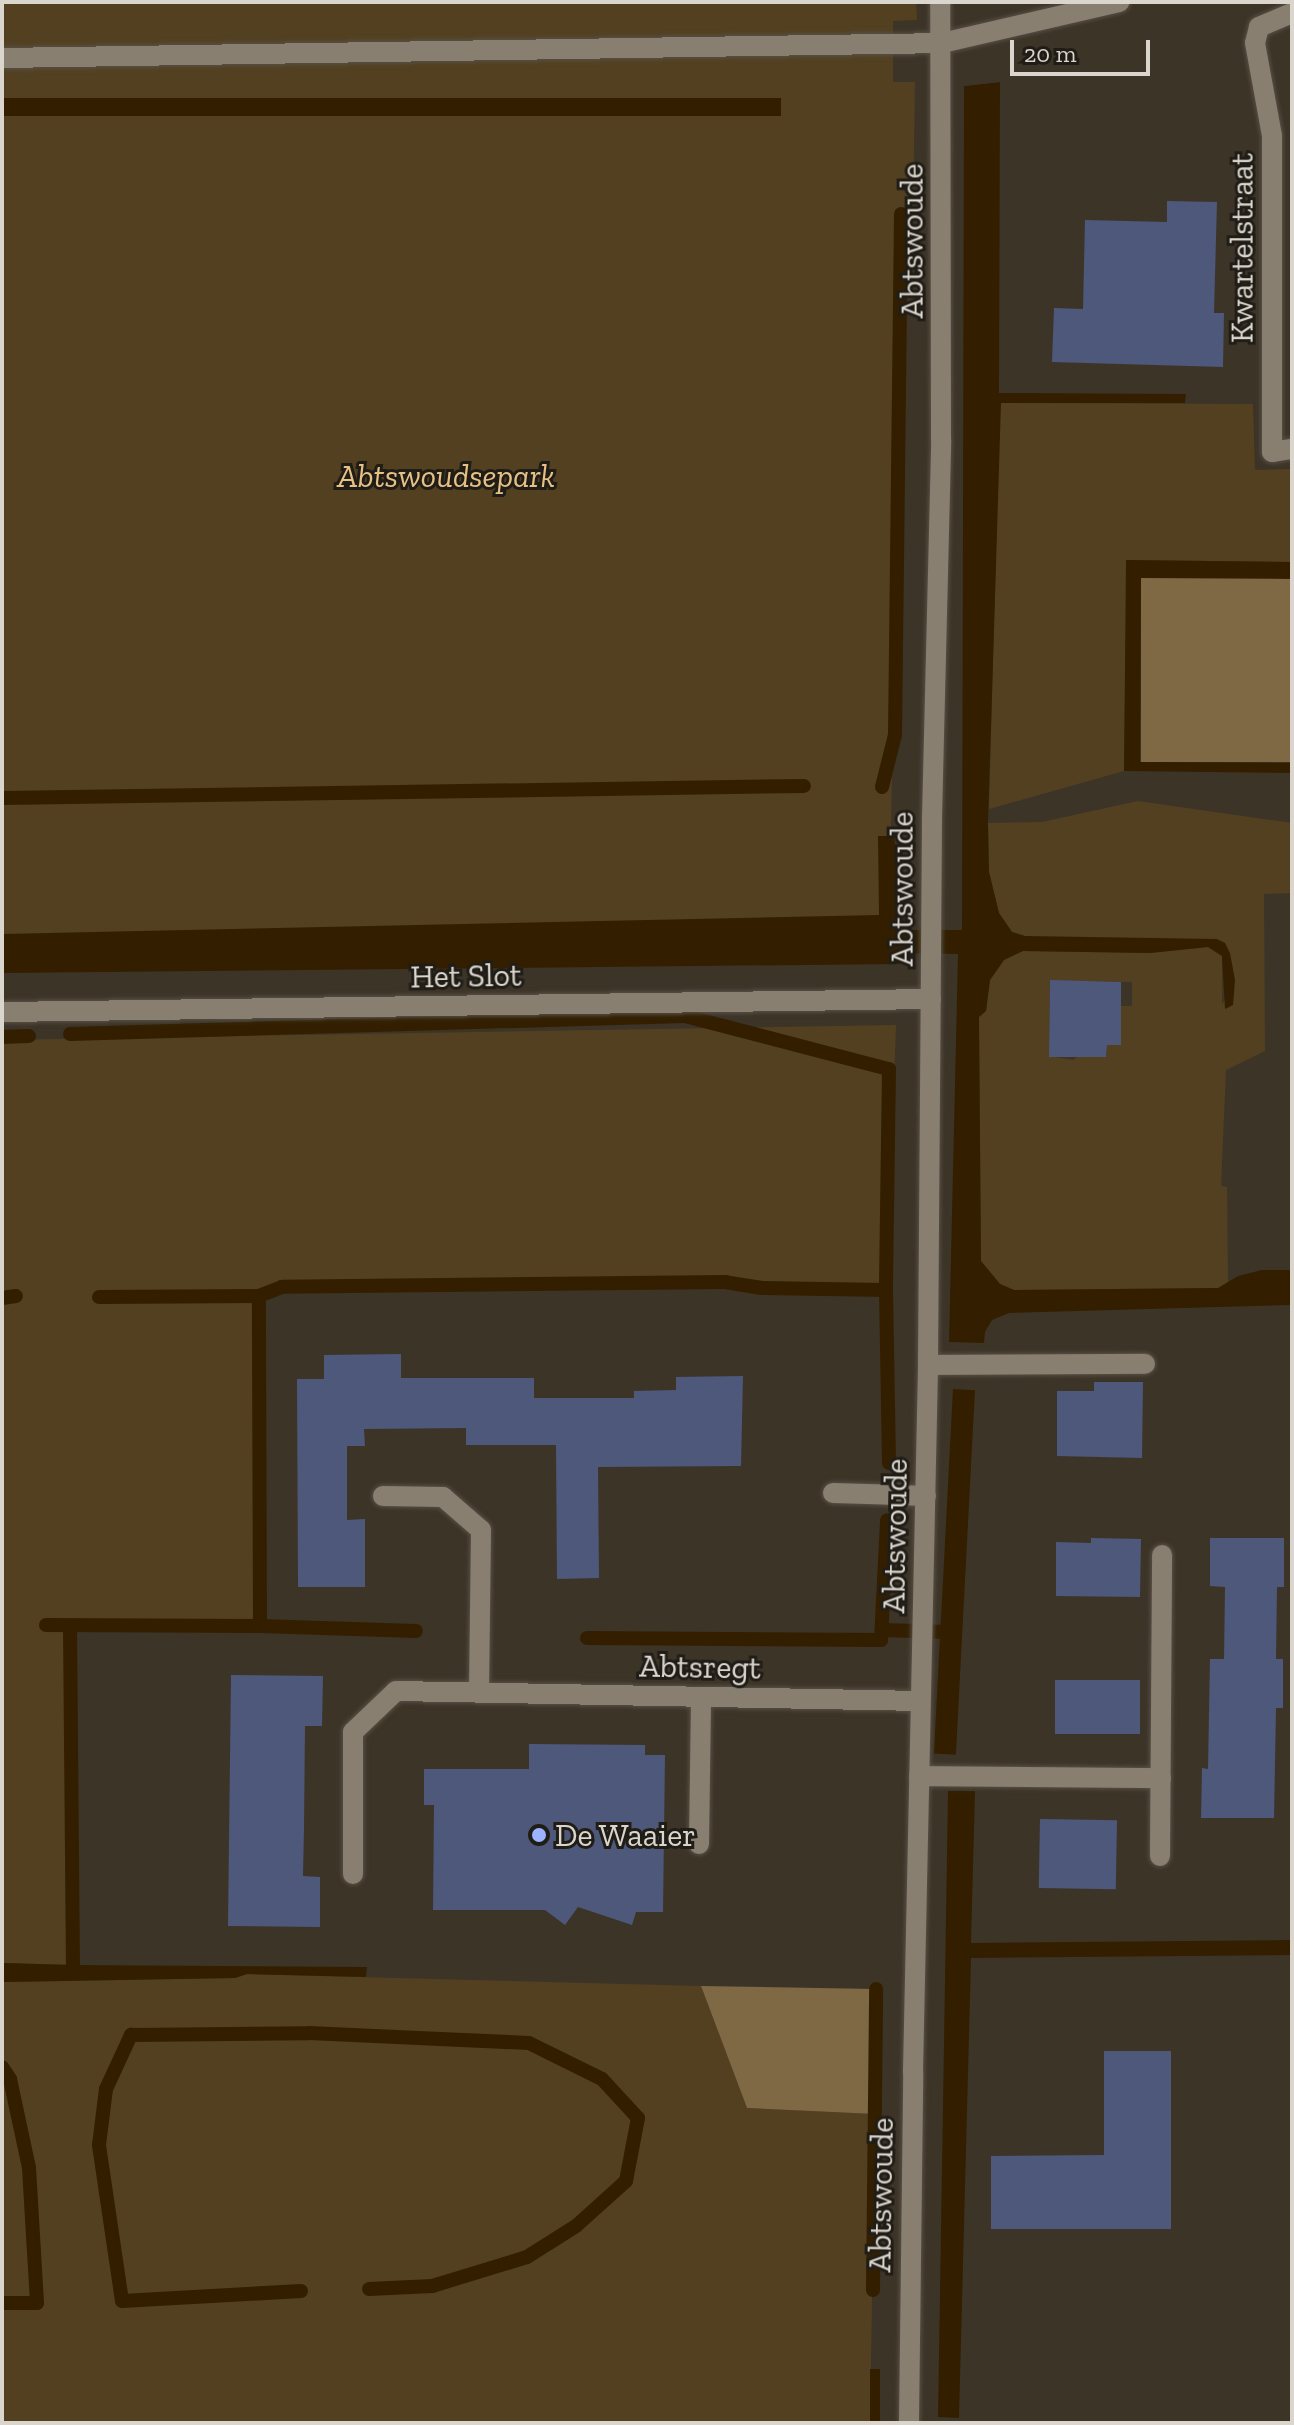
<!DOCTYPE html>
<html>
<head>
<meta charset="utf-8">
<style>
  body { margin:0 }
  #map { position:relative; width:1294px; height:2425px; overflow:hidden; background:#3d3428; font-family:"Zilla Slab",serif }
  div>[style] { position:absolute }
  [style*='--x'] { left:calc(var(--x)*1px); top:calc(var(--y)*1px); width:calc(var(--w)*1px); rotate:calc(var(--a)*1deg) }
  .green>* { inset:0; background:#534021 }
  .forest>* { inset:0; background:#7f6844; transform-origin:0 0 }
  .water>* { inset:0; background:#331f00; transform-origin:0 0 }
  .pier>* { inset:0; background:#3d3428 }
  .stream>* { height:14px; margin:-7px; padding:0 7px; transform-origin:7px; border-radius:7px; background:#331f00 }
  .building>* { inset:0; background:#4d587b; transform-origin:0 0 }
  .roads { filter:drop-shadow(0 0 2px #575045) drop-shadow(0 0 2px #575045) }
  .lane>* { height:20px; margin:-10px; padding:0 10px; transform-origin:10px; border-radius:10px; background:#897f71 }
  .street>* { height:20px; margin:-10px; padding:0 10px; transform-origin:10px; border-radius:10px; background:#897f71 }
  .dots>* { width:22px; height:22px; translate:-50% -50%; box-sizing:border-box; border:4px solid #201d17; border-radius:50% }
  span { translate:-50% -50%; white-space:nowrap; text-align:center; line-height:1.15; -webkit-text-stroke:6px #201d17; paint-order:stroke }
  .street-label { font-size:32px; color:#dad5cd }
  .park-label { font-size:32px; color:#e6c084; font-style:italic }
  .poi-label { font-size:32px; color:#dad5cd }
  .left { translate:0 -50%; text-align:left }
  .frame { position:absolute; inset:0; border:4px solid #dad5cd; pointer-events:none }
  .scale { position:absolute; left:1010px; top:40px; width:140px; height:36px; box-sizing:border-box; border:4px solid #dad5cd; border-top:0; padding-left:10px; font-size:24px; line-height:28px; white-space:nowrap; color:#dad5cd; -webkit-text-stroke:6px #201d17; paint-order:stroke }
</style>
</head>
<body>
<div id="map">
  <div class="green">
    <i style="clip-path:polygon(2px 2px,916px 2px,917px 20px,893px 21px,893px 82px,915px 82px,913px 214px,901px 215px,889px 950px,2px 957px)"></i>
    <i style="clip-path:polygon(1000px 403px,1253px 404px,1255px 470px,1292px 469px,1292px 562px,1127px 560px,1124px 771px,989px 809px)"></i>
    <i style="clip-path:polygon(evenodd,1138px 801px,1292px 823px,1292px 893px,1264px 894px,1265px 1051px,1226px 1070px,1221px 1186px,1227px 1187px,1228px 1284px,1218px 1288px,1014px 1290px,1000px 1284px,981px 1261px,979px 1038px,979px 1017px,986px 1011px,990px 980px,1004px 960px,1023px 951px,1150px 953px,1208px 947px,1222px 956px,1222px 1005px,1235px 980px,1217px 939px,1065px 939px,1025px 936px,1012px 932px,999px 913px,989px 872px,988px 823px,1042px 822px,1138px 801px,1050px 981px,1132px 982px,1132px 1006px,1121px 1006px,1121px 1045px,1107px 1045px,1106px 1057px,1077px 1057px,1073px 1060px,1049px 1056px,1050px 981px)"></i>
    <i style="clip-path:polygon(896px 1025px,886px 1290px,762px 1288px,726px 1282px,282px 1287px,259px 1296px,260px 1626px,70px 1626px,73px 1965px,2px 1963px,2px 1040px)"></i>
    <i style="clip-path:polygon(247px 1974px,701px 1986px,747px 2108px,875px 2114px,870px 2423px,2px 2423px,2px 1982px,235px 1978px)"></i>
  </div>
  <div class="forest">
    <i style="left:1141px;top:578px;width:151px;height:184px"></i>
    <i style="clip-path:polygon(701px 1986px,876px 1989px,875px 2114px,747px 2108px)"></i>
  </div>
  <div class="water">
    <i style="clip-path:polygon(1000px 82px,999px 393px,1186px 394px,1185px 403px,1001px 403px,988px 824px,989px 872px,999px 913px,1012px 932px,1025px 936px,1217px 939px,1225px 943px,1230px 953px,1235px 980px,1233px 1005px,1225px 1009px,1222px 956px,1208px 947px,1150px 953px,1023px 951px,1004px 960px,990px 980px,986px 1011px,979px 1017px,981px 1261px,1000px 1284px,1014px 1290px,1218px 1288px,1238px 1276px,1262px 1270px,1292px 1270px,1292px 1305px,1009px 1313px,992px 1320px,985px 1332px,984px 1343px,949px 1342px,958px 954px,906px 953px,900px 964px,2px 973px,2px 934px,879px 915px,878px 836px,894px 836px,905px 930px,962px 930px,964px 86px)"></i>
    <i style="left:781px;top:98px;width:18px;height:779px;rotate:90deg"></i>
    <i style="clip-path:polygon(1126px 560px,1292px 562px,1292px 579px,1141px 578px,1140px 762px,1292px 763px,1292px 773px,1124px 771px)"></i>
    <i style="left:953px;top:1389px;width:22px;height:365px;rotate:3deg"></i>
    <i style="clip-path:polygon(948px 1791px,975px 1791px,971px 1943px,1292px 1940px,1292px 1955px,971px 1958px,959px 2418px,938px 2417px)"></i>
    <i style="clip-path:polygon(4px 1963px,73px 1965px,367px 1967px,366px 1977px,247px 1974px,235px 1978px,4px 1982px)"></i>
    <i style="left:880px;top:2369px;width:54px;height:10px;rotate:90deg"></i>
  </div>
  <div class="pier">
    <i style="clip-path:polygon(972px 2px,996px 2px,995px 79px,1000px 78px,1000px 82px,964px 86px,964px 82px,970px 81px)"></i>
  </div>
  <div class="stream">
    <i style="--x:882;--y:787;--w:54;--a:-76"></i>
    <i style="--x:895;--y:735;--w:521;--a:-89.34"></i>
    <i style="--x:2;--y:798;--w:802;--a:-0.86"></i>
    <i style="--x:70;--y:1034;--w:615;--a:-1.68"></i>
    <i style="--x:685;--y:1016;--w:211;--a:14.6"></i>
    <i style="--x:889;--y:1069;--w:221;--a:90.8"></i>
    <i style="--x:886;--y:1290;--w:124;--a:-179.1"></i>
    <i style="--x:762;--y:1288;--w:36;--a:-171"></i>
    <i style="--x:726;--y:1282;--w:444;--a:179.4"></i>
    <i style="--x:282;--y:1287;--w:25;--a:159"></i>
    <i style="--x:259;--y:1296;--w:160;--a:179.6"></i>
    <i style="--x:2;--y:1037;--w:27;--a:-2"></i>
    <i style="--x:886;--y:1290;--w:173;--a:89"></i>
    <i style="--x:2;--y:1298;--w:14;--a:-8"></i>
    <i style="--x:46;--y:1625;--w:214;--a:0.3"></i>
    <i style="--x:260;--y:1626;--w:330;--a:-90.2"></i>
    <i style="--x:70;--y:1626;--w:339;--a:89.5"></i>
    <i style="--x:260;--y:1626;--w:156;--a:1.8"></i>
    <i style="--x:882;--y:1630;--w:65;--a:1.8"></i>
    <i style="--x:587;--y:1638;--w:294;--a:0.4"></i>
    <i style="--x:881;--y:1640;--w:120;--a:-87.1"></i>
    <i style="--x:2;--y:2067;--w:14;--a:56"></i>
    <i style="--x:10;--y:2079;--w:91;--a:77.9"></i>
    <i style="--x:29;--y:2168;--w:135;--a:86.6"></i>
    <i style="--x:37;--y:2303;--w:35;--a:180"></i>
    <i style="--x:873;--y:2290;--w:301;--a:-89.4"></i>
    <i style="--x:301;--y:2291;--w:179;--a:176.8"></i>
    <i style="--x:122;--y:2301;--w:158;--a:-98.4"></i>
    <i style="--x:99;--y:2145;--w:56;--a:-82.9"></i>
    <i style="--x:106;--y:2089;--w:60;--a:-65.2"></i>
    <i style="--x:131;--y:2035;--w:178;--a:-0.6"></i>
    <i style="--x:309;--y:2033;--w:220;--a:2.6"></i>
    <i style="--x:529;--y:2043;--w:81;--a:26.3"></i>
    <i style="--x:602;--y:2079;--w:53;--a:47.3"></i>
    <i style="--x:638;--y:2118;--w:64;--a:100.8"></i>
    <i style="--x:626;--y:2181;--w:67;--a:138"></i>
    <i style="--x:576;--y:2226;--w:58;--a:147.7"></i>
    <i style="--x:527;--y:2257;--w:99;--a:163"></i>
    <i style="--x:432;--y:2286;--w:63;--a:177.3"></i>
  </div>
  <div class="building">
    <i style="clip-path:polygon(1167px 201px,1217px 202px,1214px 313px,1224px 313px,1223px 367px,1052px 362px,1054px 308px,1083px 309px,1085px 220px,1167px 222px)"></i>
    <i style="clip-path:polygon(1050px 980px,1121px 982px,1121px 1045px,1107px 1045px,1106px 1057px,1049px 1057px)"></i>
    <i style="clip-path:polygon(401px 1354px,401px 1378px,534px 1378px,534px 1398px,634px 1398px,634px 1391px,676px 1390px,676px 1377px,743px 1376px,741px 1466px,598px 1467px,599px 1578px,557px 1579px,556px 1445px,466px 1445px,466px 1428px,364px 1429px,365px 1446px,347px 1446px,347px 1520px,365px 1519px,365px 1587px,298px 1587px,297px 1379px,324px 1379px,324px 1355px)"></i>
    <i style="clip-path:polygon(1094px 1382px,1143px 1382px,1142px 1458px,1057px 1456px,1057px 1391px,1094px 1391px)"></i>
    <i style="clip-path:polygon(1091px 1538px,1141px 1539px,1140px 1597px,1056px 1596px,1056px 1542px,1091px 1543px)"></i>
    <i style="clip-path:polygon(1210px 1538px,1284px 1538px,1284px 1587px,1277px 1587px,1276px 1659px,1283px 1659px,1283px 1708px,1276px 1708px,1274px 1818px,1201px 1818px,1202px 1768px,1208px 1769px,1210px 1659px,1224px 1659px,1225px 1587px,1210px 1586px)"></i>
    <i style="clip-path:polygon(231px 1675px,323px 1676px,322px 1726px,305px 1726px,304px 1828px,303px 1876px,320px 1877px,320px 1927px,228px 1926px)"></i>
    <i style="left:1055px;top:1680px;width:85px;height:54px"></i>
    <i style="clip-path:polygon(529px 1744px,645px 1745px,645px 1755px,665px 1755px,663px 1912px,636px 1912px,632px 1925px,578px 1907px,565px 1925px,545px 1910px,433px 1910px,434px 1805px,424px 1805px,424px 1769px,529px 1769px)"></i>
    <i style="left:1040px;top:1819px;width:77px;height:69px;rotate:1deg"></i>
    <i style="clip-path:polygon(1104px 2051px,1171px 2051px,1171px 2229px,991px 2229px,991px 2156px,1104px 2155px)"></i>
  </div>
  <div class="roads">
    <div class="lane">
      <i style="--x:2;--y:58;--w:940;--a:-0.91"></i>
      <i style="--x:942;--y:43;--w:182;--a:-13"></i>
      <i style="--x:2;--y:1012;--w:929;--a:-0.8"></i>
      <i style="--x:928;--y:1365;--w:217;--a:-0.3"></i>
      <i style="--x:833;--y:1493;--w:93;--a:1.8"></i>
      <i style="--x:919;--y:1776;--w:242;--a:0.5"></i>
      <i style="--x:699;--y:1844;--w:147;--a:-89.2"></i>
      <i style="--x:1160;--y:1856;--w:301;--a:-89.6"></i>
    </div>
    <div class="street">
      <i style="--x:1292;--y:13;--w:36;--a:157"></i>
      <i style="--x:1259;--y:27;--w:16;--a:104"></i>
      <i style="--x:1255;--y:43;--w:95;--a:79.6"></i>
      <i style="--x:1272;--y:136;--w:316;--a:90"></i>
      <i style="--x:1272;--y:452;--w:20;--a:-9"></i>
      <i style="--x:383;--y:1496;--w:60;--a:1"></i>
      <i style="--x:443;--y:1497;--w:50;--a:41"></i>
      <i style="--x:481;--y:1530;--w:163;--a:90.7"></i>
      <i style="--x:353;--y:1874;--w:142;--a:-90"></i>
      <i style="--x:353;--y:1732;--w:59;--a:-43.6"></i>
      <i style="--x:396;--y:1691;--w:524;--a:1.09"></i>
      <i style="--x:909;--y:2423;--w:351;--a:-89.3"></i>
      <i style="--x:913;--y:2072;--w:707;--a:-88.78"></i>
      <i style="--x:928;--y:1365;--w:547;--a:-89.58"></i>
      <i style="--x:932;--y:818;--w:378;--a:-88.6"></i>
      <i style="--x:941;--y:440;--w:438;--a:-90.1"></i>
    </div>
  </div>
  <div class="dots">
    <i style="left:539px;top:1835px;background:#9cb4fd"></i>
  </div>
  <div class="street-label">
    <span style="left:912px;top:241px;rotate:-90deg">Abtswoude</span>
    <span style="left:1242px;top:248px;rotate:-90deg">Kwartelstraat</span>
    <span style="left:902px;top:889px;rotate:-90deg">Abtswoude</span>
    <span style="left:466px;top:976px;rotate:-1deg">Het Slot</span>
    <span style="left:895px;top:1536px;rotate:-89deg">Abtswoude</span>
    <span style="left:700px;top:1667px;rotate:1deg">Abtsregt</span>
    <span style="left:881px;top:2195px;rotate:-89deg">Abtswoude</span>
  </div>
  <div class="park-label">
    <span style="left:446px;top:476px">Abtswoudsepark</span>
  </div>
  <div class="poi-label">
    <span class="left" style="left:555px;top:1835px">De Waaier</span>
  </div>
  <div class="frame"></div>
  <div class="scale">20 m</div>
</div>
</body>
</html>
